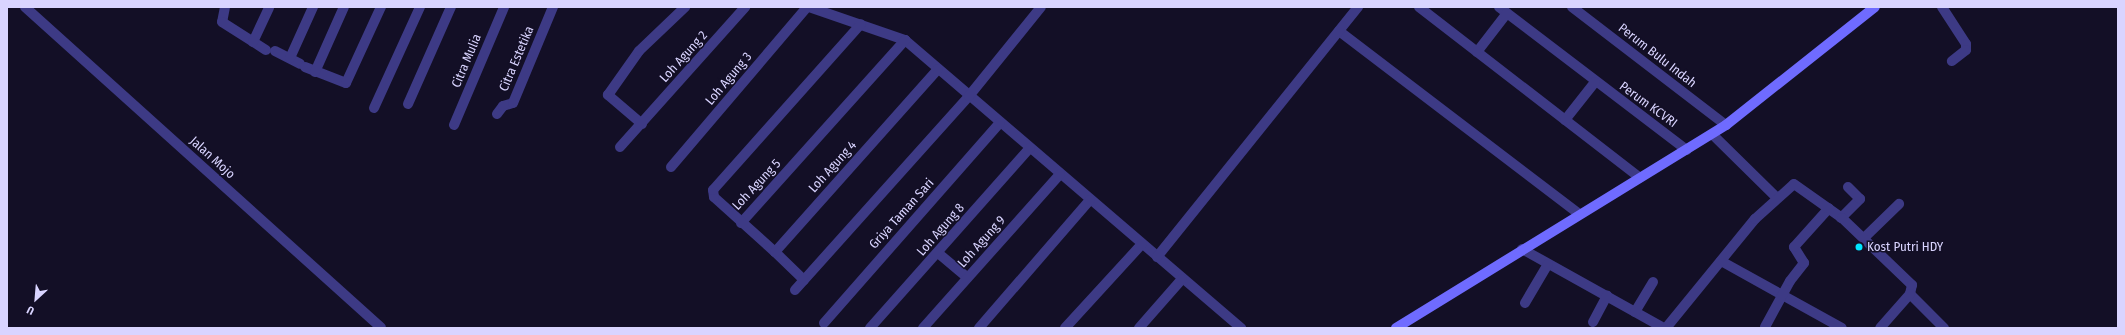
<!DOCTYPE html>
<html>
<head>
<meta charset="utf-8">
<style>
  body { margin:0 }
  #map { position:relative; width:2125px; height:335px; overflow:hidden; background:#130f26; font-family:"Fira Sans Condensed",sans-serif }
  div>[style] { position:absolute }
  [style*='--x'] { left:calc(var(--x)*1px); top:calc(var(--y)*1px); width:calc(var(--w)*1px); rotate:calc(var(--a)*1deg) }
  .minor>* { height:10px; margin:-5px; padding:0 5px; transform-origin:5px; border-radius:5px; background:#3d3a85 }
  .tertiary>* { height:10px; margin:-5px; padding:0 5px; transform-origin:5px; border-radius:5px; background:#3d3a85 }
  .secondary>* { height:10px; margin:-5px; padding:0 5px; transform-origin:5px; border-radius:5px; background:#6f6bff }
  .dots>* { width:11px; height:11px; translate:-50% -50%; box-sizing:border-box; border:2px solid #130f26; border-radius:50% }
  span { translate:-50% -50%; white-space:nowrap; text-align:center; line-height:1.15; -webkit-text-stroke:3px #130f26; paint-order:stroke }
  .street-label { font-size:13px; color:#d9d4ff }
  .poi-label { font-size:13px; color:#d9d4ff }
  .left { translate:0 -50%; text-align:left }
  .frame { position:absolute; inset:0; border:8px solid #d9d4ff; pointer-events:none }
  .north { position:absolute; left:16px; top:279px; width:40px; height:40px; -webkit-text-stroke:3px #130f26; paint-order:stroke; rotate:206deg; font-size:11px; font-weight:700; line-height:16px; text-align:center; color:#d9d4ff }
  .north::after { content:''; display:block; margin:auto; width:14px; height:18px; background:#d9d4ff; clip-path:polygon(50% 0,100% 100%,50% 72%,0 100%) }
</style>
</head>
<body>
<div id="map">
  <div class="minor">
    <i style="--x:225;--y:7;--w:15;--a:101"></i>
    <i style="--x:222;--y:22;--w:52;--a:32.5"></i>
    <i style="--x:809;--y:7;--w:102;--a:19"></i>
    <i style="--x:905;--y:40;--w:443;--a:40.6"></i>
    <i style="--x:1419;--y:7;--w:279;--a:37.7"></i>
    <i style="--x:1499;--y:7;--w:236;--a:37.3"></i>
    <i style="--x:1572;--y:7;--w:194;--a:37.5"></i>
    <i style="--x:1942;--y:7;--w:44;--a:57"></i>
    <i style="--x:1966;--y:44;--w:6;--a:90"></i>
    <i style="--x:1966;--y:50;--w:18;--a:142"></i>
    <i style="--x:1339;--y:31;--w:302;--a:37.3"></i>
    <i style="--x:253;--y:42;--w:38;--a:-65"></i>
    <i style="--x:275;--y:51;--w:28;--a:27"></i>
    <i style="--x:1477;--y:52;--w:49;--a:-52.4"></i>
    <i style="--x:290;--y:58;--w:56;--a:-65.7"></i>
    <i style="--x:305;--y:67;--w:44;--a:21.3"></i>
    <i style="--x:346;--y:83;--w:84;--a:-65.3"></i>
    <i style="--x:315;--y:72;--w:71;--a:-66"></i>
    <i style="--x:408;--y:104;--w:106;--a:-66.1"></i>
    <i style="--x:374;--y:108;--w:111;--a:-65.5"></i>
    <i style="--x:497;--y:114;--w:10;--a:-53"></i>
    <i style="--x:503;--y:106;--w:10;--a:-17"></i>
    <i style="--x:513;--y:103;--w:104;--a:-67.4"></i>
    <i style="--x:1565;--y:120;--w:48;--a:-51.7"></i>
    <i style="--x:642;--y:124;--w:45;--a:-139.5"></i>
    <i style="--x:608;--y:95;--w:54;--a:-54.8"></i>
    <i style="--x:639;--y:51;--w:64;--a:-43.7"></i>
    <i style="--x:454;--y:125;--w:128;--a:-67"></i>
    <i style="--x:1712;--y:134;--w:90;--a:44.5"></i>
    <i style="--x:620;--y:147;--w:188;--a:-48.2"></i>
    <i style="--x:671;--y:167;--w:210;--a:-49.6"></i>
    <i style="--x:1841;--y:218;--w:27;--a:-45"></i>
    <i style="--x:1860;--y:199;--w:17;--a:-135"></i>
    <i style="--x:741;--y:223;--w:246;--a:-48.1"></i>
    <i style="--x:1864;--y:238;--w:49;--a:-44.2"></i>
    <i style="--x:1522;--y:249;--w:162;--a:29.1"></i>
    <i style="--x:775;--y:252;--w:82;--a:-138"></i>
    <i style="--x:714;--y:197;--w:7;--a:-98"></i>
    <i style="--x:713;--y:190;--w:222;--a:-48.3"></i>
    <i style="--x:938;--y:253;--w:38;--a:40"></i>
    <i style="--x:1157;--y:257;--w:321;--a:-51.2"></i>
    <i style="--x:1721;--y:261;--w:138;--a:29"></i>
    <i style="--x:804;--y:280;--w:40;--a:-136"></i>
    <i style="--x:775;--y:252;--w:245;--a:-48.3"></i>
    <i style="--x:795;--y:290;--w:261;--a:-48.1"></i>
    <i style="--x:969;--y:96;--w:114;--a:-51"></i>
    <i style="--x:1910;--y:294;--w:48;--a:45"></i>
    <i style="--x:1525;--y:303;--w:45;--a:-59.5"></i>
    <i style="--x:1635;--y:312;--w:35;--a:-59"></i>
    <i style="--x:1593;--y:322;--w:30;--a:-62"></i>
    <i style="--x:824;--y:323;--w:266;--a:-48.7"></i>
    <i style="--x:1765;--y:327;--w:52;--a:-61.5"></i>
    <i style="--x:1790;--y:281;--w:23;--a:-52"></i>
    <i style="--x:1804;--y:263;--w:19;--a:-122"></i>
    <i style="--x:1794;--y:247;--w:52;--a:-48.1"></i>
    <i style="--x:870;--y:328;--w:241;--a:-48.4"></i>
    <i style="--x:923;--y:328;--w:206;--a:-48.3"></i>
    <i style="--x:979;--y:328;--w:169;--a:-49.1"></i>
    <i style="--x:1065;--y:328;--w:114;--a:-47.5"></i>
    <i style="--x:1139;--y:328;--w:65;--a:-48.7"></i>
    <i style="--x:1666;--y:328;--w:141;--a:-50.8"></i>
    <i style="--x:1755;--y:219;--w:52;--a:-41.9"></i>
    <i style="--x:1794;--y:184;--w:59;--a:35.3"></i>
    <i style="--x:1842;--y:218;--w:97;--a:43.7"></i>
    <i style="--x:1912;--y:285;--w:9;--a:103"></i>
    <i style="--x:1910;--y:294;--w:45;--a:131.4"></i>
  </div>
  <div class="tertiary">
    <i style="--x:25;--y:7;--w:479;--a:42"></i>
  </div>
  <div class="secondary">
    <i style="--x:1396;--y:328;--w:387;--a:-31.6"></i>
    <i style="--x:1726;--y:125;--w:190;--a:-38.4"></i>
  </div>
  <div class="dots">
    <i style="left:1859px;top:247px;background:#00e5ff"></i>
  </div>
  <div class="street-label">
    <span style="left:1657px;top:56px;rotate:38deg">Perum Bulu Indah</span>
    <span style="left:684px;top:57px;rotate:-48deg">Loh Agung 2</span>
    <span style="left:517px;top:59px;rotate:-67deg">Citra Estetika</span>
    <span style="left:467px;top:61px;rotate:-67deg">Citra Mulia</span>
    <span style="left:729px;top:79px;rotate:-50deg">Loh Agung 3</span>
    <span style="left:1648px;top:105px;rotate:36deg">Perum KCVRI</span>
    <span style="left:212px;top:158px;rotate:42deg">Jalan Mojo</span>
    <span style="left:833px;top:167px;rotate:-48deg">Loh Agung 4</span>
    <span style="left:757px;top:185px;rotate:-47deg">Loh Agung 5</span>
    <span style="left:902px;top:214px;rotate:-48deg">Griya Taman Sari</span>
    <span style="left:941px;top:230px;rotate:-49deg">Loh Agung 8</span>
    <span style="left:982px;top:242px;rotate:-48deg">Loh Agung 9</span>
  </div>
  <div class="poi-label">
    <span class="left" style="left:1867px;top:247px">Kost Putri HDY</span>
  </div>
  <div class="frame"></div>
  <div class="north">U</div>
</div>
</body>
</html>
